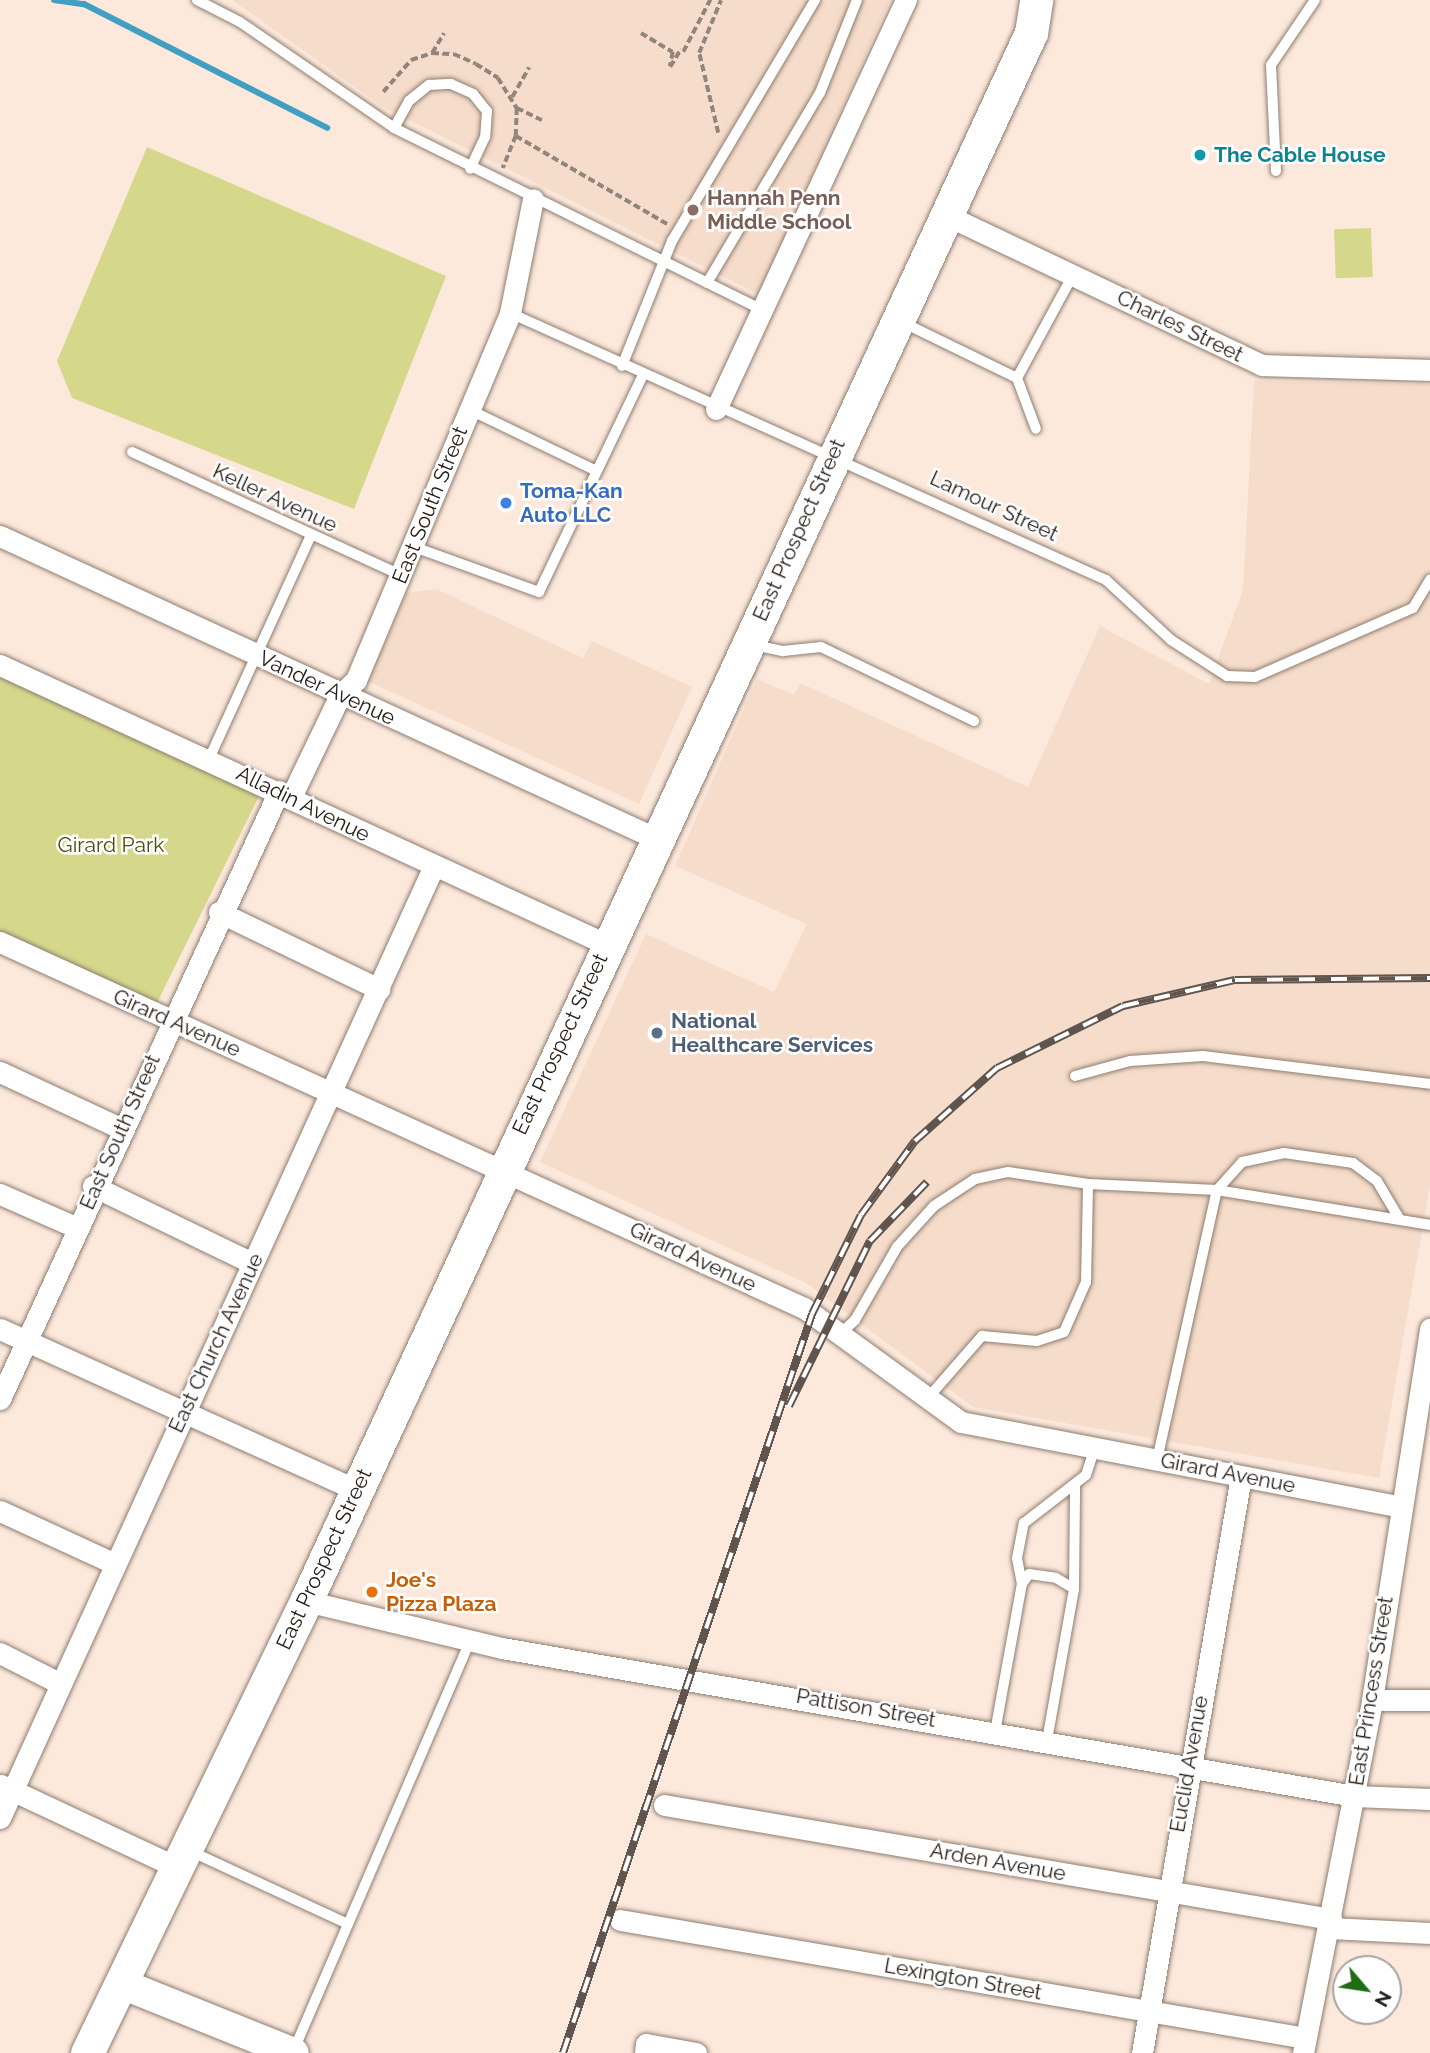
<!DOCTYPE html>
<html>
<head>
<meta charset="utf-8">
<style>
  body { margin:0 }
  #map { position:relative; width:1430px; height:2053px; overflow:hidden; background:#fce9dc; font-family:Raleway,sans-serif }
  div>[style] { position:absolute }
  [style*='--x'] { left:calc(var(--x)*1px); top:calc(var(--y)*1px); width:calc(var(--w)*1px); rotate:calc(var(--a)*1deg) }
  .built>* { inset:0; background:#f6dcca }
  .green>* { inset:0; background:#d5d88b; transform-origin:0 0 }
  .stream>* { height:6px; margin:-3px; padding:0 3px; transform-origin:3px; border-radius:3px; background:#409fc3 }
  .path>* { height:3.5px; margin-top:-1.75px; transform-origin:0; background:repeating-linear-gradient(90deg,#92857c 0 7px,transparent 0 10.5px) }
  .roads { filter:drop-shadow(0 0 2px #8d7d70) drop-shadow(0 0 2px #8d7d70) }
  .service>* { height:10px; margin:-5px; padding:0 5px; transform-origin:5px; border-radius:5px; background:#fff }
  .minor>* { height:21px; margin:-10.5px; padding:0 10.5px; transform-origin:10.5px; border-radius:10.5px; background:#fff }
  .secondary>* { height:30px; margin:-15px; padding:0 15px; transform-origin:15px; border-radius:15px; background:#fff }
  .primary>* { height:33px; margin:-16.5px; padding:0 16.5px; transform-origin:16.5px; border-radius:16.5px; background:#fff }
  .rail>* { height:8px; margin-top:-4px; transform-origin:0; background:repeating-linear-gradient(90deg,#fff 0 16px,#60554e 0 32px); box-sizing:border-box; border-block:2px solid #60554e }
  .dots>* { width:19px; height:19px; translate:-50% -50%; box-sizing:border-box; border:4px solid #fff; border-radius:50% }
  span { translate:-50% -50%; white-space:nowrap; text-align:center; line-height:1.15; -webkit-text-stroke:5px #fff; paint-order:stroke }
  .culture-label { font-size:21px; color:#0d838f; font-weight:700 }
  .left { translate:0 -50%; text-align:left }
  .education-label { font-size:21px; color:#785e54; font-weight:700 }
  .street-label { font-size:21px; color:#221b16 }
  .shop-label { font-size:21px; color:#366cbe; font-weight:700 }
  .park-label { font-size:21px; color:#4c4c0f }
  .service-label { font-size:21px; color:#4e5e75; font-weight:700 }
  .food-label { font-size:21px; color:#c56008; font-weight:700 }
  .north { position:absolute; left:1332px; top:1955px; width:70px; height:70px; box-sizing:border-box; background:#fff; border:2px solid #a7a4a2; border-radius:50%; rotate:119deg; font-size:19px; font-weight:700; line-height:28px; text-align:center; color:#221b16 }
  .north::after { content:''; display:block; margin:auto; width:24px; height:32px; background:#1f6e14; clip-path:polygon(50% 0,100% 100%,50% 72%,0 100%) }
</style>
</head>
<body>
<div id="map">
  <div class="built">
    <i style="clip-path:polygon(232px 0,890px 0,760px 295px,383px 107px)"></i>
    <i style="clip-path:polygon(1254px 381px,1430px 384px,1430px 1185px,1379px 1478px,973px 1407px,806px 1283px,540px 1162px,646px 934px,774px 992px,807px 924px,675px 866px,757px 679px,794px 695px,800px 683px,1028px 787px,1100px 626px,1209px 684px,1243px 590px)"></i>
    <i style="clip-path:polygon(436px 589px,583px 658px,592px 641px,692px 687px,639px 804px,367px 681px,406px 593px)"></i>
  </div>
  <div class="green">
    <i style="clip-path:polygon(147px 147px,446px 276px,354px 509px,72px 398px,57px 361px)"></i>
    <i style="left:1371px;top:228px;width:49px;height:37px;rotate:88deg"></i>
    <i style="clip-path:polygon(0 671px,262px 790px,155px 1007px,0 935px)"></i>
  </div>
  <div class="stream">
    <i style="--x:54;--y:0;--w:30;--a:8"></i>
    <i style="--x:84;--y:4;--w:273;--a:27"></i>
  </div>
  <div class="path">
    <i style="--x:641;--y:33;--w:37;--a:31"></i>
    <i style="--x:673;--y:52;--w:15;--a:101"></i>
    <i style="--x:670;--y:67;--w:21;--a:-59"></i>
    <i style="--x:683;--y:52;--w:59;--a:-62.6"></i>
    <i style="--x:432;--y:53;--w:23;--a:-59"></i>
    <i style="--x:383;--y:92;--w:43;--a:-48.8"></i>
    <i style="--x:411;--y:60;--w:22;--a:-18"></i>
    <i style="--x:432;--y:53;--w:22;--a:3"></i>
    <i style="--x:454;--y:54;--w:24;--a:24"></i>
    <i style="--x:476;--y:64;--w:26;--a:32"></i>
    <i style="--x:498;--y:78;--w:36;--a:58"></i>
    <i style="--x:517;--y:108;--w:28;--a:92"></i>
    <i style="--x:516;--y:136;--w:35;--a:112"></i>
    <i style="--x:512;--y:97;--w:34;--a:-60"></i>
    <i style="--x:517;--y:108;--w:28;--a:26"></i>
    <i style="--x:718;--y:133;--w:82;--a:-103.4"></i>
    <i style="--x:699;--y:53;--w:57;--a:-67.5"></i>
    <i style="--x:516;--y:136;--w:175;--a:30.2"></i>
  </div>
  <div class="roads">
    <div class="service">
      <i style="--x:197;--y:0;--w:48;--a:27.1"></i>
      <i style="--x:240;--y:22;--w:187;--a:34.5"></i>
      <i style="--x:394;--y:128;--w:411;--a:26.3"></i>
      <i style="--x:394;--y:128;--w:31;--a:-61"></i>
      <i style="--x:409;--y:101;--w:26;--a:-39"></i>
      <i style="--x:429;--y:85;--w:22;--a:-3"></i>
      <i style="--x:451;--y:84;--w:24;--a:24"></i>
      <i style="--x:473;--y:94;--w:22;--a:51"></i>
      <i style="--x:487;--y:111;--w:26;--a:94"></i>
      <i style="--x:485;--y:137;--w:35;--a:115"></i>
      <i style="--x:1276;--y:171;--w:106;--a:-92.7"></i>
      <i style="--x:1271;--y:65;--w:78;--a:-55.9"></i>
      <i style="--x:707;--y:283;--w:221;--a:-59.3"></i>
      <i style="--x:820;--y:93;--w:100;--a:-68.3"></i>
      <i style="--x:510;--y:313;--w:653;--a:24.13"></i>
      <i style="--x:1106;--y:580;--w:88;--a:42.7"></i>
      <i style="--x:1171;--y:640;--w:67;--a:32.7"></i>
      <i style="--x:1227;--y:676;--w:28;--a:2"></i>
      <i style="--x:1255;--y:677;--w:172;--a:-23.6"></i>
      <i style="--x:1413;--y:608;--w:33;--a:-59"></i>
      <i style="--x:902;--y:322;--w:128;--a:26"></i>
      <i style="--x:1017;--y:378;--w:54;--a:69.6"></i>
      <i style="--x:622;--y:366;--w:135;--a:-68.2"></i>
      <i style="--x:672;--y:241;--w:280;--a:-59.3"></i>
      <i style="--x:1017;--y:378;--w:117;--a:-61.5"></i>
      <i style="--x:468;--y:409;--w:141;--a:25.7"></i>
      <i style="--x:132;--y:452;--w:298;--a:24.6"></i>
      <i style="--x:414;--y:547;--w:133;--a:19.8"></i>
      <i style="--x:539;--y:592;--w:241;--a:-64.4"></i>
      <i style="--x:754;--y:645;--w:30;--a:12"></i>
      <i style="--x:783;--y:651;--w:38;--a:-6"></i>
      <i style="--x:821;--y:647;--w:170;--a:25.8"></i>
      <i style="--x:209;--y:759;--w:244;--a:-65.5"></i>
      <i style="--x:1075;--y:1076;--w:57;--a:-15.3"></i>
      <i style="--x:1130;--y:1061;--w:73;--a:-3.9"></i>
      <i style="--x:1203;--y:1056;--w:229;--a:7"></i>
      <i style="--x:839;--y:1335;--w:22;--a:-43"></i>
      <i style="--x:855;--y:1320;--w:84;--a:-60.1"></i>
      <i style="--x:897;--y:1247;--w:55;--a:-47.9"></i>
      <i style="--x:934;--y:1206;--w:49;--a:-33.4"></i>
      <i style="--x:975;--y:1179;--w:34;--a:-12"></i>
      <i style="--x:1008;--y:1172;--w:81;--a:8.5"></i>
      <i style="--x:1088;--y:1184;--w:129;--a:2.7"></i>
      <i style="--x:1217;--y:1190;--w:216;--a:9.3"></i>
      <i style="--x:927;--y:1399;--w:84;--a:-48.9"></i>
      <i style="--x:982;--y:1336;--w:55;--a:5.2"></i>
      <i style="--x:1037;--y:1341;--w:28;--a:-18"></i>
      <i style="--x:1064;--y:1332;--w:55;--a:-66.3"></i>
      <i style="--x:1086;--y:1282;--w:98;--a:-88.8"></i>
      <i style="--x:1157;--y:1460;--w:277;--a:-77.5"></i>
      <i style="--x:1217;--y:1190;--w:38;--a:-48"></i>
      <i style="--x:1242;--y:1162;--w:43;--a:-12.1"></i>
      <i style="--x:1284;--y:1153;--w:70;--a:8.2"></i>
      <i style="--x:1353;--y:1163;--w:30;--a:37"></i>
      <i style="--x:1377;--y:1181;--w:43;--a:59.3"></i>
      <i style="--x:1022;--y:1584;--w:26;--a:-101"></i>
      <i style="--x:1017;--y:1558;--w:36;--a:-79"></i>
      <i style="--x:1024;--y:1523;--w:78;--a:-37.7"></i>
      <i style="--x:1086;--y:1475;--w:28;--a:-72"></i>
      <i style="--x:1074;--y:1589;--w:103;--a:-89.4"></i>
      <i style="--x:995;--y:1732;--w:150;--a:-79.7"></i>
      <i style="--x:1022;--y:1584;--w:12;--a:-55"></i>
      <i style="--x:1029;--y:1574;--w:27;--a:8"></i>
      <i style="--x:1056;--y:1578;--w:21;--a:31"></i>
      <i style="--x:1074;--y:1589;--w:154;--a:100.1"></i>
      <i style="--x:188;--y:1850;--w:176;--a:24.8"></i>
      <i style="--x:293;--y:2052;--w:450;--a:-66.7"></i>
    </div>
    <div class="minor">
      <i style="--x:946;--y:215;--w:350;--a:25.4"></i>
      <i style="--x:1262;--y:365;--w:168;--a:1.7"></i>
      <i style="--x:716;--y:409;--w:451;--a:-65.1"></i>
      <i style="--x:0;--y:536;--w:721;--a:24.75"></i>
      <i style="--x:0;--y:665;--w:667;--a:24.72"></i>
      <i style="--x:291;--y:797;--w:113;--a:-64.3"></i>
      <i style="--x:340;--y:695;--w:22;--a:-43"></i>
      <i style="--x:356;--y:680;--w:398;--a:-67.2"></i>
      <i style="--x:510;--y:313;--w:116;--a:-78.6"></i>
      <i style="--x:219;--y:912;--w:178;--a:25.7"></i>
      <i style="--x:0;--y:942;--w:883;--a:24.48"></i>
      <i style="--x:804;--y:1308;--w:194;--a:36"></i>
      <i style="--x:961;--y:1422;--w:446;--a:10.9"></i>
      <i style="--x:0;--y:1072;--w:132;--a:25"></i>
      <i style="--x:93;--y:1186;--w:177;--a:25.8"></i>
      <i style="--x:0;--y:1194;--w:85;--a:23.6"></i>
      <i style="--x:0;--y:1329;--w:392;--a:24.3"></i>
      <i style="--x:0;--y:1399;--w:669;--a:-65.35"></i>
      <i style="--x:0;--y:1511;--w:124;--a:24.7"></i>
      <i style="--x:306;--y:1601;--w:202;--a:13.5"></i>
      <i style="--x:502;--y:1648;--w:865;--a:9.85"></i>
      <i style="--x:1354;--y:1796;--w:76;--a:2.3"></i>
      <i style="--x:0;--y:1653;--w:66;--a:27"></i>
      <i style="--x:1372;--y:1700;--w:58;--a:0"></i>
      <i style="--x:1;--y:1785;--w:191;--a:25.1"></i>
      <i style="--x:664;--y:1805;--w:677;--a:9.7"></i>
      <i style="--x:0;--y:1818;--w:1044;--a:-65.5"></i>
      <i style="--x:620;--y:1920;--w:695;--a:9.77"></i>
      <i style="--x:1330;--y:1928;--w:100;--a:2.9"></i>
      <i style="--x:645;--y:2053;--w:9;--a:-84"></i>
      <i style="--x:646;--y:2044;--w:51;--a:10.2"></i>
      <i style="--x:1142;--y:2053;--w:585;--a:-80.26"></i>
      <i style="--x:1303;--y:2053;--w:360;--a:-78.9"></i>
      <i style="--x:1372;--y:1700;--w:376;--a:-81.1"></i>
    </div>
    <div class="secondary">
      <i style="--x:122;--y:1984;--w:185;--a:21.9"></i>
    </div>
    <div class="primary">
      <i style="--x:87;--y:2053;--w:502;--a:-64.15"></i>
      <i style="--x:306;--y:1601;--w:1727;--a:-65.19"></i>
      <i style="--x:1031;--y:33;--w:33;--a:-81"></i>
    </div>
  </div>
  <div class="rail">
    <i style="--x:789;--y:1406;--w:184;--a:-63.9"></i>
    <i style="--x:870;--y:1241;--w:82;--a:-46"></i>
    <i style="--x:563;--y:2053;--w:780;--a:-71.38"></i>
    <i style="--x:812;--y:1314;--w:110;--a:-63.7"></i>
    <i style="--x:861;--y:1215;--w:92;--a:-53.9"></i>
    <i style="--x:915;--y:1141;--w:110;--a:-41.7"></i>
    <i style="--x:997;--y:1068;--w:140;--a:-26.2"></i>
    <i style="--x:1123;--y:1006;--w:115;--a:-13.1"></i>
    <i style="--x:1235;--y:980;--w:195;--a:-0.6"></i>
  </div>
  <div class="dots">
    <i style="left:1200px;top:155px;background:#0f9aa8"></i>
    <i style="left:693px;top:210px;background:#8d6e63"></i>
    <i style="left:506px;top:503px;background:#3f7fe0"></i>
    <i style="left:657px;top:1033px;background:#5c6f8a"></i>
    <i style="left:372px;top:1592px;background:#e8710a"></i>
  </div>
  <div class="culture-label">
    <span class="left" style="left:1214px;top:155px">The Cable House</span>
  </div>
  <div class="education-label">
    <span class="left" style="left:707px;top:210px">Hannah Penn<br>Middle School</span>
  </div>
  <div class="street-label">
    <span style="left:1180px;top:326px;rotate:26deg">Charles Street</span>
    <span style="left:275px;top:498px;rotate:25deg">Keller Avenue</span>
    <span style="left:430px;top:505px;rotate:-68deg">East South Street</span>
    <span style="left:994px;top:506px;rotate:25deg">Lamour Street</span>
    <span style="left:799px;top:530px;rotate:-66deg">East Prospect Street</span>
    <span style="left:327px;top:688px;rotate:25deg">Vander Avenue</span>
    <span style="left:303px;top:804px;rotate:26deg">Alladin Avenue</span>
    <span style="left:177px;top:1023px;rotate:24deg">Girard Avenue</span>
    <span style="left:560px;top:1044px;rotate:-65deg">East Prospect Street</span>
    <span style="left:120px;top:1132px;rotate:-66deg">East South Street</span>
    <span style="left:693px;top:1257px;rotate:25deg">Girard Avenue</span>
    <span style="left:216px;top:1343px;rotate:-65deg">East Church Avenue</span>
    <span style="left:1228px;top:1473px;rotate:11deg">Girard Avenue</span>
    <span style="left:324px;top:1559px;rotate:-65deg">East Prospect Street</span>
    <span style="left:1371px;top:1691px;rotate:-81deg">East Princess Street</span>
    <span style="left:866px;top:1708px;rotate:10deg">Pattison Street</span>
    <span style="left:1189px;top:1764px;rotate:-80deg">Euclid Avenue</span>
    <span style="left:998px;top:1862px;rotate:10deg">Arden Avenue</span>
    <span style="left:963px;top:1979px;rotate:10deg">Lexington Street</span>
  </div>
  <div class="shop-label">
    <span class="left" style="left:520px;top:503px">Toma-Kan<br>Auto LLC</span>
  </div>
  <div class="park-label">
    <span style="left:111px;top:845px">Girard Park</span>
  </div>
  <div class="service-label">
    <span class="left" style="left:671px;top:1033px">National<br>Healthcare Services</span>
  </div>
  <div class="food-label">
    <span class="left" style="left:386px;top:1592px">Joe's<br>Pizza Plaza</span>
  </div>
  <div class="north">N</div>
</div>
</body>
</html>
